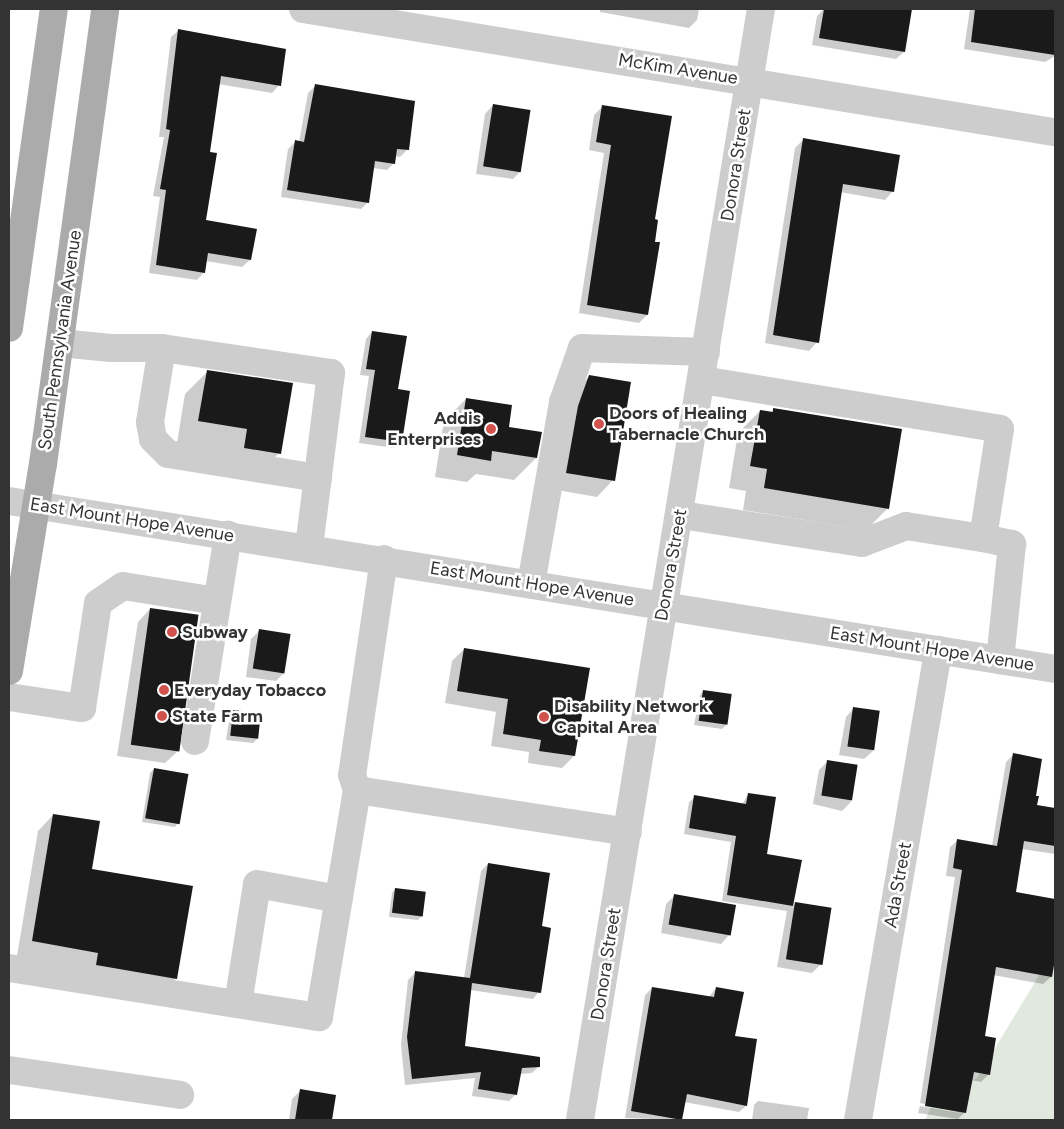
<!DOCTYPE html>
<html>
<head>
<meta charset="utf-8">
<style>
  body { margin:0 }
  #map { position:relative; width:1064px; height:1129px; overflow:hidden; background:#fff; font-family:Figtree,sans-serif }
  div>[style] { position:absolute }
  [style*='--x'] { left:calc(var(--x)*1px); top:calc(var(--y)*1px); width:calc(var(--w)*1px); rotate:calc(var(--a)*1deg) }
  .green>* { inset:0; background:#e1e8dd }
  .shadow>* { inset:0; background:#0003 }
  .building>* { inset:0; background:#1a1a1a; transform-origin:0 0 }
  .minor>* { height:28px; margin:-14px; padding:0 14px; transform-origin:14px; border-radius:14px; background:#cdcdcd }
  .major>* { height:28px; margin:-14px; padding:0 14px; transform-origin:14px; border-radius:14px; background:#ababab }
  .dots>* { width:14px; height:14px; translate:-50% -50%; box-sizing:border-box; border:2px solid #fff; border-radius:50% }
  span { translate:-50% -50%; white-space:nowrap; text-align:center; line-height:1.15; -webkit-text-stroke:5px #fff; paint-order:stroke }
  .street-label { font-size:18px; color:#333 }
  .poi-label { font-size:18px; color:#333; font-weight:700 }
  .left { translate:0 -50%; text-align:left }
  .right { translate:-100% -50%; text-align:right }
  .frame { position:absolute; inset:0; border:10px solid #333; pointer-events:none }
</style>
</head>
<body>
<div id="map">
  <div class="green">
    <i style="clip-path:polygon(1055px 949px,1055px 1120px,925px 1120px,934px 1101px,977px 1078px)"></i>
  </div>
  <div class="shadow">
    <i style="clip-path:polygon(600px 9px,699px 9px,697px 20px,689px 28px,600px 12px)"></i>
    <i style="clip-path:polygon(824px 9px,911px 9px,904px 52px,896px 59px,812px 45px,817px 16px)"></i>
    <i style="clip-path:polygon(970px 9px,1055px 9px,1055px 56px,1045px 62px,964px 49px)"></i>
    <i style="clip-path:polygon(179px 30px,279px 85px,272px 93px,218px 84px,209px 153px,204px 221px,255px 230px,250px 260px,242px 267px,206px 261px,204px 272px,197px 280px,149px 273px,160px 197px,153px 196px,164px 137px,159px 137px,171px 37px)"></i>
    <i style="clip-path:polygon(315px 86px,408px 149px,400px 157px,395px 156px,394px 163px,387px 170px,373px 168px,368px 202px,361px 209px,281px 197px,288px 149px,295px 142px,299px 142px,308px 93px)"></i>
    <i style="clip-path:polygon(493px 105px,521px 171px,513px 179px,476px 174px,485px 114px)"></i>
    <i style="clip-path:polygon(603px 106px,654px 220px,653px 243px,658px 243px,647px 315px,639px 323px,579px 313px,604px 153px,589px 150px,594px 115px)"></i>
    <i style="clip-path:polygon(803px 140px,893px 191px,885px 200px,840px 192px,817px 342px,809px 351px,765px 343px,795px 148px)"></i>
    <i style="clip-path:polygon(372px 332px,397px 390px,401px 441px,394px 448px,359px 443px,369px 376px,360px 375px,366px 339px)"></i>
    <i style="clip-path:polygon(207px 372px,279px 453px,257px 475px,177px 443px,185px 394px)"></i>
    <i style="clip-path:polygon(589px 377px,613px 480px,597px 497px,551px 489px,573px 393px)"></i>
    <i style="clip-path:polygon(466px 399px,507px 428px,536px 458px,514px 480px,476px 474px,467px 482px,435px 477px,444px 421px)"></i>
    <i style="clip-path:polygon(774px 409px,888px 508px,866px 530px,743px 510px,746px 491px,729px 488px,738px 433px,760px 411px,770px 413px)"></i>
    <i style="clip-path:polygon(150px 609px,178px 751px,165px 763px,117px 756px,138px 622px)"></i>
    <i style="clip-path:polygon(259px 631px,284px 673px,276px 681px,246px 677px,251px 639px)"></i>
    <i style="clip-path:polygon(464px 649px,574px 756px,562px 768px,528px 763px,529px 752px,491px 746px,496px 712px,445px 703px,452px 661px)"></i>
    <i style="clip-path:polygon(703px 691px,726px 725px,722px 729px,694px 725px,700px 695px)"></i>
    <i style="clip-path:polygon(854px 708px,873px 751px,864px 759px,839px 755px,846px 717px)"></i>
    <i style="clip-path:polygon(234px 711px,257px 739px,253px 743px,226px 740px,230px 715px)"></i>
    <i style="clip-path:polygon(1013px 755px,1034px 797px,1036px 806px,1055px 809px,1055px 854px,1022px 849px,1015px 893px,1055px 900px,1055px 957px,1051px 977px,1043px 984px,993px 975px,984px 1037px,989px 1074px,981px 1082px,971px 1080px,965px 1112px,958px 1119px,918px 1113px,920px 1106px,961px 1113px,920px 1103px,955px 877px,946px 876px,950px 847px,958px 840px,992px 846px,1006px 762px)"></i>
    <i style="clip-path:polygon(827px 762px,851px 802px,842px 811px,813px 804px,819px 770px)"></i>
    <i style="clip-path:polygon(154px 769px,178px 823px,175px 827px,142px 822px,150px 773px)"></i>
    <i style="clip-path:polygon(748px 794px,765px 855px,800px 861px,792px 907px,796px 903px,820px 965px,812px 973px,777px 967px,787px 911px,722px 901px,731px 842px,684px 834px,689px 802px,695px 797px,742px 805px)"></i>
    <i style="clip-path:polygon(53px 815px,91px 870px,176px 978px,161px 994px,17px 956px,38px 831px)"></i>
    <i style="clip-path:polygon(488px 864px,540px 927px,539px 992px,533px 999px,470px 990px,464px 1047px,539px 1066px,532px 1073px,520px 1074px,516px 1094px,509px 1101px,472px 1096px,475px 1078px,405px 1085px,401px 1045px,408px 980px,415px 973px,464px 978px,481px 871px)"></i>
    <i style="clip-path:polygon(395px 889px,422px 916px,418px 920px,389px 917px,392px 893px)"></i>
    <i style="clip-path:polygon(675px 895px,729px 935px,721px 944px,661px 933px,666px 904px)"></i>
    <i style="clip-path:polygon(652px 988px,709px 997px,716px 988px,746px 1106px,739px 1112px,684px 1102px,681px 1120px,625px 1118px,645px 995px)"></i>
    <i style="clip-path:polygon(301px 1090px,334px 1096px,330px 1120px,289px 1120px,292px 1099px)"></i>
    <i style="clip-path:polygon(758px 1101px,809px 1108px,807px 1120px,752px 1120px,754px 1105px)"></i>
  </div>
  <div class="building">
    <i style="clip-path:polygon(824px 9px,912px 9px,905px 52px,819px 38px)"></i>
    <i style="clip-path:polygon(975px 9px,1055px 9px,1055px 55px,971px 42px)"></i>
    <i style="clip-path:polygon(178px 29px,286px 49px,281px 86px,221px 76px,210px 152px,217px 153px,206px 220px,257px 229px,251px 260px,208px 253px,205px 273px,156px 265px,166px 190px,160px 189px,170px 130px,166px 129px)"></i>
    <i style="clip-path:polygon(315px 84px,415px 101px,409px 150px,397px 149px,395px 164px,375px 161px,369px 203px,287px 190px,295px 140px,304px 142px)"></i>
    <i style="left:493px;top:104px;width:38px;height:63px;rotate:9deg"></i>
    <i style="clip-path:polygon(602px 105px,672px 116px,655px 219px,658px 220px,655px 242px,660px 242px,648px 315px,587px 305px,611px 145px,596px 142px)"></i>
    <i style="clip-path:polygon(803px 138px,900px 155px,894px 192px,843px 184px,819px 343px,773px 335px)"></i>
    <i style="clip-path:polygon(372px 331px,407px 336px,398px 389px,410px 391px,402px 442px,365px 437px,375px 370px,366px 369px)"></i>
    <i style="clip-path:polygon(207px 370px,293px 383px,281px 454px,244px 448px,247px 429px,198px 421px)"></i>
    <i style="clip-path:polygon(589px 375px,631px 382px,615px 481px,566px 473px,578px 406px)"></i>
    <i style="clip-path:polygon(466px 398px,512px 405px,509px 427px,542px 432px,537px 458px,492px 451px,491px 461px,457px 455px)"></i>
    <i style="clip-path:polygon(773px 408px,902px 429px,889px 509px,764px 488px,767px 469px,750px 466px,760px 410px,773px 412px)"></i>
    <i style="left:150px;top:608px;width:49px;height:138px;rotate:8deg"></i>
    <i style="left:259px;top:629px;width:32px;height:40px;rotate:9deg"></i>
    <i style="clip-path:polygon(464px 648px,590px 668px,575px 756px,539px 751px,541px 740px,503px 734px,508px 699px,457px 691px)"></i>
    <i style="left:703px;top:690px;width:29px;height:31px;rotate:8deg"></i>
    <i style="left:853px;top:707px;width:27px;height:40px;rotate:8deg"></i>
    <i style="left:233px;top:710px;width:28px;height:26px;rotate:6deg"></i>
    <i style="clip-path:polygon(1013px 753px,1042px 759px,1036px 796px,1039px 796px,1037px 805px,1055px 808px,1055px 846px,1024px 841px,1016px 892px,1055px 899px,1055px 959px,1052px 977px,996px 967px,985px 1036px,996px 1038px,990px 1075px,974px 1072px,966px 1113px,925px 1106px,962px 870px,953px 868px,957px 839px,997px 846px)"></i>
    <i style="left:827px;top:760px;width:31px;height:36px;rotate:9deg"></i>
    <i style="left:154px;top:768px;width:35px;height:51px;rotate:10deg"></i>
    <i style="clip-path:polygon(748px 793px,776px 797px,767px 854px,802px 860px,793px 906px,727px 895px,736px 836px,689px 828px,694px 795px,746px 804px)"></i>
    <i style="clip-path:polygon(53px 814px,100px 821px,92px 869px,193px 886px,177px 979px,96px 965px,98px 953px,32px 941px)"></i>
    <i style="clip-path:polygon(488px 863px,550px 873px,542px 926px,551px 928px,541px 993px,472px 983px,465px 1046px,540px 1057px,540px 1067px,522px 1068px,517px 1095px,478px 1089px,481px 1072px,412px 1079px,407px 1037px,415px 971px,470px 978px)"></i>
    <i style="left:395px;top:888px;width:31px;height:25px;rotate:7deg"></i>
    <i style="left:674px;top:894px;width:63px;height:31px;rotate:10deg"></i>
    <i style="left:795px;top:902px;width:37px;height:58px;rotate:9deg"></i>
    <i style="clip-path:polygon(652px 987px,714px 997px,716px 987px,744px 992px,735px 1036px,757px 1039px,747px 1106px,687px 1094px,682px 1120px,631px 1111px)"></i>
    <i style="clip-path:polygon(300px 1089px,336px 1095px,332px 1120px,295px 1120px)"></i>
  </div>
  <div class="minor">
    <i style="--x:303;--y:9;--w:760;--a:9.31"></i>
    <i style="--x:60;--y:343;--w:51;--a:5.6"></i>
    <i style="--x:111;--y:348;--w:51;--a:0"></i>
    <i style="--x:162;--y:348;--w:171;--a:8.4"></i>
    <i style="--x:331;--y:373;--w:176;--a:97.2"></i>
    <i style="--x:162;--y:348;--w:75;--a:99.2"></i>
    <i style="--x:150;--y:422;--w:17;--a:80"></i>
    <i style="--x:153;--y:439;--w:21;--a:45"></i>
    <i style="--x:168;--y:454;--w:152;--a:9.1"></i>
    <i style="--x:702;--y:380;--w:302;--a:9.3"></i>
    <i style="--x:1000;--y:429;--w:110;--a:98.9"></i>
    <i style="--x:983;--y:538;--w:30;--a:12"></i>
    <i style="--x:1012;--y:544;--w:117;--a:95.9"></i>
    <i style="--x:9;--y:501;--w:1059;--a:9.12"></i>
    <i style="--x:681;--y:515;--w:183;--a:8.8"></i>
    <i style="--x:862;--y:543;--w:47;--a:-21.1"></i>
    <i style="--x:906;--y:526;--w:78;--a:8.9"></i>
    <i style="--x:384;--y:559;--w:218;--a:98.4"></i>
    <i style="--x:352;--y:775;--w:16;--a:72"></i>
    <i style="--x:357;--y:790;--w:274;--a:8.8"></i>
    <i style="--x:531;--y:584;--w:185;--a:-80"></i>
    <i style="--x:563;--y:402;--w:57;--a:-70.6"></i>
    <i style="--x:582;--y:348;--w:124;--a:1.8"></i>
    <i style="--x:9;--y:697;--w:74;--a:8.6"></i>
    <i style="--x:82;--y:708;--w:106;--a:-81.3"></i>
    <i style="--x:98;--y:603;--w:30;--a:-34"></i>
    <i style="--x:123;--y:586;--w:95;--a:9.1"></i>
    <i style="--x:195;--y:741;--w:209;--a:-80.9"></i>
    <i style="--x:9;--y:968;--w:314;--a:9"></i>
    <i style="--x:319;--y:1017;--w:230;--a:-80.5"></i>
    <i style="--x:238;--y:1004;--w:121;--a:-81"></i>
    <i style="--x:257;--y:884;--w:83;--a:10.4"></i>
    <i style="--x:9;--y:1070;--w:173;--a:8.3"></i>
    <i style="--x:580;--y:1120;--w:1126;--a:-80.75"></i>
    <i style="--x:858;--y:1120;--w:477;--a:-80.3"></i>
  </div>
  <div class="major">
    <i style="--x:9;--y:328;--w:322;--a:-82"></i>
    <i style="--x:9;--y:671;--w:210;--a:-80.7"></i>
    <i style="--x:43;--y:464;--w:459;--a:-82.2"></i>
  </div>
  <div class="dots">
    <i style="left:599px;top:424px;background:#d1514d"></i>
    <i style="left:491px;top:429px;background:#d1514d"></i>
    <i style="left:172px;top:632px;background:#d1514d"></i>
    <i style="left:164px;top:690px;background:#d1514d"></i>
    <i style="left:162px;top:716px;background:#d1514d"></i>
    <i style="left:544px;top:717px;background:#d1514d"></i>
  </div>
  <div class="street-label">
    <span style="left:678px;top:69px;rotate:9deg">McKim Avenue</span>
    <span style="left:736px;top:165px;rotate:-81deg">Donora Street</span>
    <span style="left:60px;top:340px;rotate:-82deg">South Pennsylvania Avenue</span>
    <span style="left:132px;top:520px;rotate:9deg">East Mount Hope Avenue</span>
    <span style="left:671px;top:565px;rotate:-80deg">Donora Street</span>
    <span style="left:532px;top:584px;rotate:9deg">East Mount Hope Avenue</span>
    <span style="left:932px;top:649px;rotate:9deg">East Mount Hope Avenue</span>
    <span style="left:898px;top:885px;rotate:-80deg">Ada Street</span>
    <span style="left:606px;top:964px;rotate:-81deg">Donora Street</span>
  </div>
  <div class="poi-label">
    <span class="left" style="left:609px;top:424px">Doors of Healing<br>Tabernacle Church</span>
    <span class="right" style="left:481px;top:429px">Addis<br>Enterprises</span>
    <span class="left" style="left:182px;top:632px">Subway</span>
    <span class="left" style="left:174px;top:690px">Everyday Tobacco</span>
    <span class="left" style="left:554px;top:717px">Disability Network<br>Capital Area</span>
    <span class="left" style="left:172px;top:716px">State Farm</span>
  </div>
  <div class="frame"></div>
</div>
</body>
</html>
